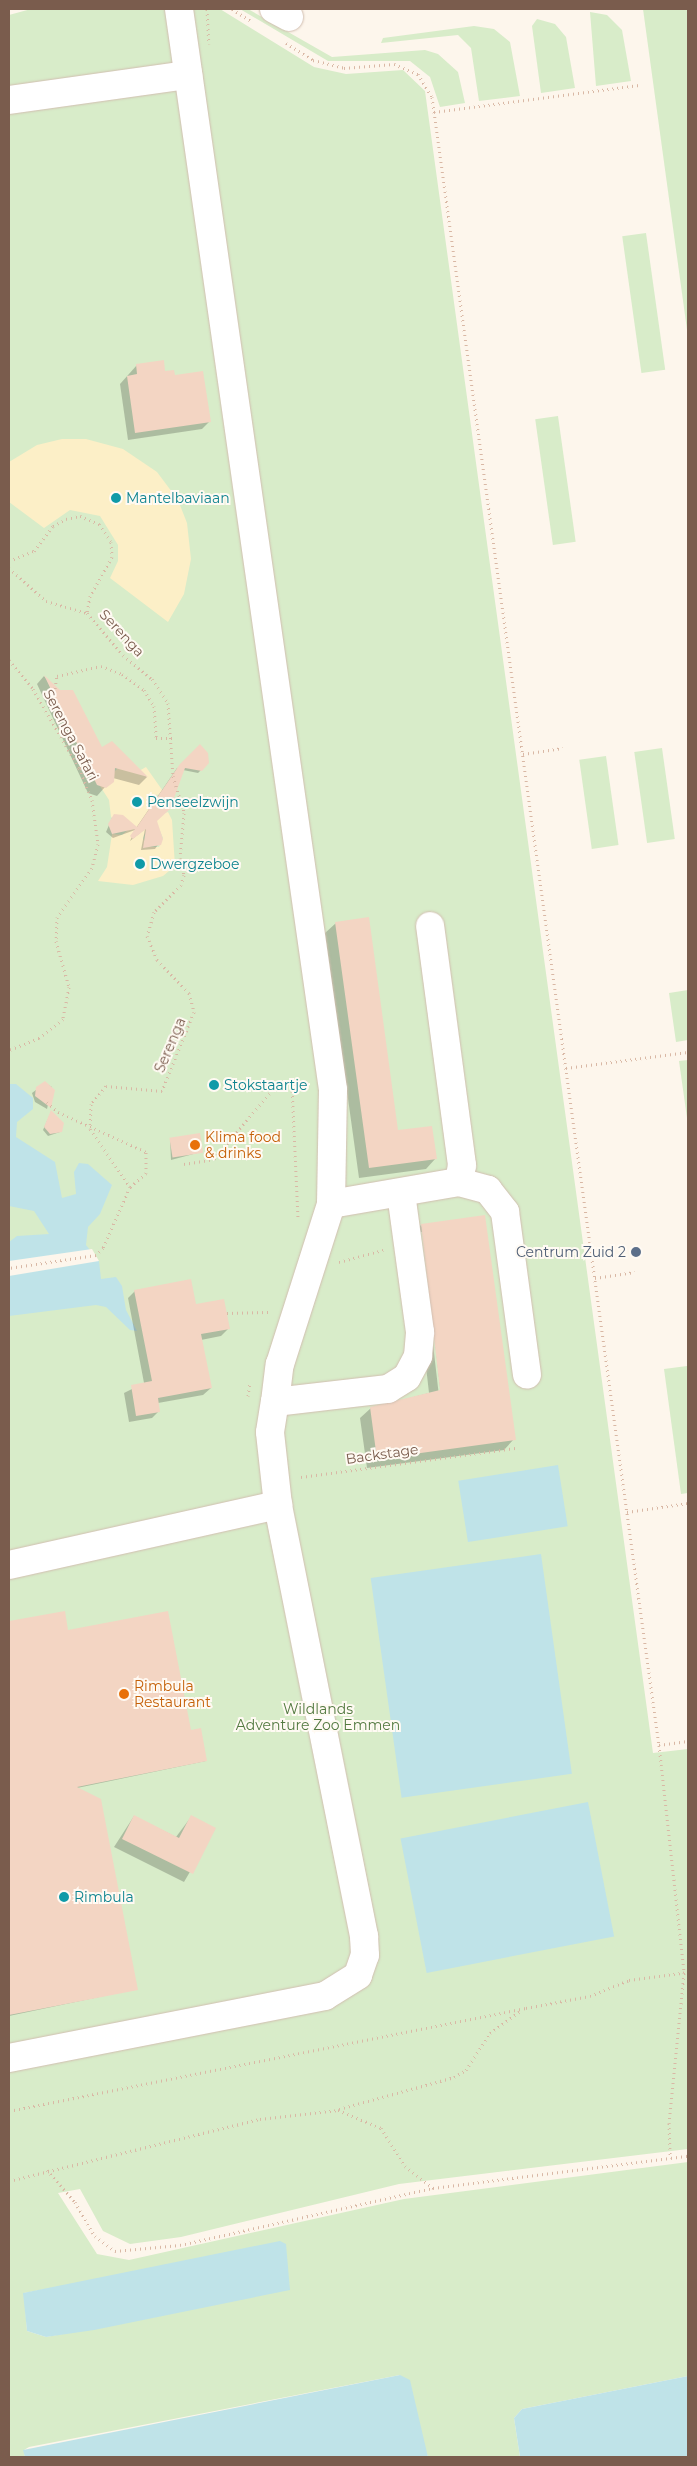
<!DOCTYPE html>
<html>
<head>
<meta charset="utf-8">
<style>
  body { margin:0 }
  #map { position:relative; width:697px; height:2466px; overflow:hidden; background:#fdf6ec; font-family:Montserrat,sans-serif }
  div>[style] { position:absolute }
  [style*='--x'] { left:calc(var(--x)*1px); top:calc(var(--y)*1px); width:calc(var(--w)*1px); rotate:calc(var(--a)*1deg) }
  .green>* { inset:0; background:#d8ecc9; transform-origin:0 0 }
  .sand>* { inset:0; background:#fcefc7 }
  .water>* { inset:0; background:#bfe3e8; transform-origin:0 0 }
  .pier>* { inset:0; background:#fdf6ec }
  .shadow>* { inset:0; background:#0003 }
  .building>* { inset:0; background:#f3d5c3; transform-origin:0 0 }
  .path>* { height:3px; margin-top:-1.5px; transform-origin:0; background:repeating-linear-gradient(90deg,#d9b8a5 0 1px,transparent 0 5px) }
  .roads { filter:drop-shadow(0 0 1px #d1beb0) drop-shadow(0 0 1px #d1beb0) }
  .minor>* { height:28px; margin:-14px; padding:0 14px; transform-origin:14px; border-radius:14px; background:#fff }
  .dots>* { width:14px; height:14px; translate:-50% -50%; box-sizing:border-box; border:2px solid #fffaf3; border-radius:50% }
  span { translate:-50% -50%; white-space:nowrap; text-align:center; line-height:1.15; -webkit-text-stroke:4px #fffaf3; paint-order:stroke }
  .culture-label { font-size:14px; color:#0d838f }
  .left { translate:0 -50%; text-align:left }
  .street-label { font-size:14px; color:#7a5c4d }
  .food-label { font-size:14px; color:#c56008 }
  .service-label { font-size:14px; color:#4e5e75 }
  .right { translate:-100% -50%; text-align:right }
  .park-label { font-size:14px; color:#537a41 }
  .frame { position:absolute; inset:0; border:10px solid #7a5c4d; pointer-events:none }
</style>
</head>
<body>
<div id="map">
  <div class="green">
    <i style="clip-path:polygon(evenodd,31px 9px,220px 9px,314px 67px,346px 74px,403px 70px,425px 91px,653px 1753px,688px 1749px,688px 2149px,399px 2184px,181px 2237px,130px 2244px,103px 2231px,80px 2189px,58px 2193px,97px 2254px,129px 2260px,404px 2199px,688px 2162px,688px 2376px,522px 2409px,514px 2418px,520px 2457px,428px 2457px,400px 2375px,29px 2447px,24px 2450px,25px 2457px,9px 2457px,9px 15px,31px 9px,117px 2276px,155px 2317px,46px 2337px,27px 2331px,24px 2293px,117px 2276px)"></i>
    <i style="clip-path:polygon(240px 9px,248px 9px,332px 57px,425px 50px,438px 54px,458px 72px,465px 103px,440px 107px,430px 77px,410px 61px,328px 61px)"></i>
    <i style="clip-path:polygon(643px 9px,688px 9px,688px 337px)"></i>
    <i style="clip-path:polygon(590px 12px,607px 15px,622px 30px,631px 81px,596px 86px)"></i>
    <i style="clip-path:polygon(537px 19px,555px 24px,566px 37px,575px 88px,541px 93px,532px 26px)"></i>
    <i style="clip-path:polygon(474px 26px,494px 29px,510px 42px,520px 96px,479px 101px,471px 48px,458px 35px,381px 43px,383px 38px)"></i>
    <i style="left:646px;top:233px;width:138px;height:24px;rotate:82deg"></i>
    <i style="left:558px;top:416px;width:127px;height:23px;rotate:82deg"></i>
    <i style="left:662px;top:748px;width:92px;height:28px;rotate:82deg"></i>
    <i style="left:606px;top:756px;width:90px;height:27px;rotate:82deg"></i>
    <i style="clip-path:polygon(688px 990px,688px 1040px,676px 1042px,669px 993px)"></i>
    <i style="clip-path:polygon(688px 1060px,688px 1118px,687px 1118px,679px 1061px)"></i>
    <i style="clip-path:polygon(687px 1366px,688px 1493px,681px 1494px,664px 1369px)"></i>
  </div>
  <div class="sand">
    <i style="clip-path:polygon(62px 439px,86px 439px,123px 449px,157px 472px,178px 500px,187px 523px,191px 559px,184px 594px,168px 622px,110px 578px,118px 561px,118px 545px,100px 516px,70px 510px,44px 528px,9px 502px,9px 462px,37px 445px)"></i>
    <i style="clip-path:polygon(evenodd,146px 767px,165px 794px,155px 795px,151px 806px,162px 814px,168px 812px,172px 820px,175px 866px,163px 876px,133px 885px,98px 881px,107px 867px,112px 834px,122px 835px,128px 830px,111px 817px,109px 800px,100px 786px,118px 768px,139px 771px,146px 767px,146px 831px,160px 831px,163px 838px,159px 847px,147px 847px,143px 838px,146px 831px)"></i>
  </div>
  <div class="water">
    <i style="clip-path:polygon(9px 1084px,16px 1084px,33px 1098px,33px 1109px,17px 1122px,16px 1137px,55px 1162px,62px 1198px,76px 1194px,74px 1172px,79px 1163px,88px 1164px,112px 1185px,100px 1214px,88px 1227px,86px 1245px,99px 1261px,101px 1279px,116px 1277px,122px 1286px,126px 1310px,137px 1331px,130px 1330px,106px 1307px,96px 1305px,9px 1316px,9px 1242px,17px 1236px,49px 1234px,34px 1211px,9px 1206px)"></i>
    <i style="left:558px;top:1465px;width:62px;height:101px;rotate:81deg"></i>
    <i style="left:541px;top:1554px;width:222px;height:172px;rotate:82deg"></i>
    <i style="left:588px;top:1802px;width:137px;height:191px;rotate:79deg"></i>
    <i style="clip-path:polygon(280px 2241px,286px 2244px,290px 2290px,94px 2330px,46px 2337px,27px 2331px,23px 2293px)"></i>
    <i style="clip-path:polygon(400px 2375px,410px 2380px,428px 2457px,25px 2457px,23px 2450px)"></i>
    <i style="clip-path:polygon(688px 2376px,688px 2457px,520px 2457px,514px 2418px,522px 2409px)"></i>
  </div>
  <div class="pier">
    <i style="clip-path:polygon(92px 1249px,99px 1261px,9px 1276px,9px 1261px)"></i>
  </div>
  <div class="shadow">
    <i style="clip-path:polygon(137px 365px,164px 372px,209px 422px,202px 429px,128px 440px,120px 384px)"></i>
    <i style="clip-path:polygon(44px 676px,101px 749px,111px 743px,147px 777px,139px 785px,113px 778px,97px 796px,88px 793px,37px 684px)"></i>
    <i style="clip-path:polygon(208px 763px,198px 773px,183px 770px,155px 821px,162px 839px,155px 849px,141px 850px,145px 829px,130px 841px,135px 830px,113px 838px,106px 832px,112px 818px,136px 828px,177px 768px)"></i>
    <i style="clip-path:polygon(336px 923px,397px 1132px,436px 1158px,426px 1169px,359px 1178px,325px 933px)"></i>
    <i style="clip-path:polygon(45px 1083px,52px 1087px,47px 1109px,35px 1102px,32px 1093px)"></i>
    <i style="clip-path:polygon(51px 1112px,60px 1132px,48px 1136px,43px 1130px)"></i>
    <i style="clip-path:polygon(170px 1139px,201px 1152px,171px 1160px)"></i>
    <i style="clip-path:polygon(evenodd,421px 1225px,514px 1439px,504px 1450px,367px 1468px,360px 1418px,371px 1408px,429px 1393px,411px 1235px,421px 1225px,420px 1232px,423px 1232px,441px 1396px,439px 1396px,420px 1232px)"></i>
    <i style="clip-path:polygon(135px 1291px,195px 1305px,228px 1329px,221px 1336px,201px 1340px,211px 1388px,203px 1395px,158px 1403px,159px 1411px,152px 1418px,129px 1422px,124px 1393px,144px 1383px,128px 1298px)"></i>
    <i style="clip-path:polygon(64px 1612px,67px 1632px,190px 1731px,206px 1761px,77px 1788px,137px 1989px,9px 2016px,9px 1623px)"></i>
    <i style="clip-path:polygon(134px 1816px,176px 1837px,191px 1817px,215px 1829px,184px 1882px,114px 1847px)"></i>
  </div>
  <div class="building">
    <i style="clip-path:polygon(164px 360px,165px 371px,174px 370px,175px 375px,203px 371px,211px 422px,135px 433px,127px 376px,137px 374px,136px 364px)"></i>
    <i style="clip-path:polygon(44px 675px,60px 690px,73px 690px,102px 747px,112px 741px,148px 777px,115px 768px,114px 782px,106px 788px,97px 785px)"></i>
    <i style="clip-path:polygon(200px 744px,208px 753px,209px 763px,202px 771px,185px 768px,170px 809px,157px 821px,163px 839px,161px 845px,143px 848px,146px 829px,133px 839px,130px 836px,135px 829px,112px 834px,108px 824px,114px 814px,123px 815px,137px 827px,180px 764px)"></i>
    <i style="clip-path:polygon(369px 917px,398px 1130px,432px 1126px,437px 1159px,369px 1168px,335px 922px)"></i>
    <i style="clip-path:polygon(45px 1081px,55px 1090px,51px 1108px,35px 1096px,36px 1087px)"></i>
    <i style="clip-path:polygon(51px 1110px,64px 1123px,62px 1132px,50px 1134px,44px 1127px)"></i>
    <i style="left:200px;top:1133px;width:20px;height:31px;rotate:81deg"></i>
    <i style="clip-path:polygon(485px 1215px,516px 1440px,377px 1459px,370px 1407px,440px 1390px,421px 1224px)"></i>
    <i style="clip-path:polygon(191px 1279px,196px 1304px,224px 1299px,230px 1329px,201px 1334px,212px 1388px,158px 1398px,160px 1412px,136px 1416px,131px 1385px,152px 1381px,134px 1290px)"></i>
    <i style="clip-path:polygon(65px 1611px,68px 1630px,168px 1611px,191px 1730px,201px 1728px,207px 1761px,77px 1787px,101px 1799px,138px 1990px,9px 2015px,9px 1621px)"></i>
    <i style="clip-path:polygon(134px 1815px,179px 1838px,191px 1815px,216px 1828px,193px 1874px,122px 1839px)"></i>
  </div>
  <div class="path">
    <i style="--x:207;--y:9;--w:35;--a:87"></i>
    <i style="--x:232;--y:9;--w:22;--a:32"></i>
    <i style="--x:9;--y:10;--w:3;--a:-18"></i>
    <i style="--x:286;--y:43;--w:32;--a:32"></i>
    <i style="--x:313;--y:60;--w:32;--a:14"></i>
    <i style="--x:344;--y:68;--w:50;--a:-4.6"></i>
    <i style="--x:394;--y:64;--w:26;--a:23"></i>
    <i style="--x:418;--y:74;--w:27;--a:59"></i>
    <i style="--x:432;--y:97;--w:1664;--a:82.16"></i>
    <i style="--x:659;--y:1745;--w:29;--a:-8"></i>
    <i style="--x:434;--y:112;--w:207;--a:-7.5"></i>
    <i style="--x:9;--y:561;--w:27;--a:-22"></i>
    <i style="--x:34;--y:551;--w:31;--a:-53"></i>
    <i style="--x:53;--y:526;--w:15;--a:-28"></i>
    <i style="--x:66;--y:519;--w:14;--a:-12"></i>
    <i style="--x:80;--y:516;--w:21;--a:23"></i>
    <i style="--x:99;--y:524;--w:22;--a:56"></i>
    <i style="--x:111;--y:542;--w:15;--a:86"></i>
    <i style="--x:112;--y:557;--w:45;--a:119.4"></i>
    <i style="--x:90;--y:596;--w:17;--a:100"></i>
    <i style="--x:9;--y:568;--w:50;--a:41.7"></i>
    <i style="--x:46;--y:601;--w:43;--a:16.3"></i>
    <i style="--x:87;--y:613;--w:55;--a:49.4"></i>
    <i style="--x:123;--y:655;--w:38;--a:40"></i>
    <i style="--x:152;--y:679;--w:29;--a:56"></i>
    <i style="--x:168;--y:703;--w:73;--a:86.1"></i>
    <i style="--x:173;--y:776;--w:39;--a:73"></i>
    <i style="--x:184;--y:813;--w:45;--a:95.1"></i>
    <i style="--x:180;--y:858;--w:17;--a:77"></i>
    <i style="--x:184;--y:875;--w:10;--a:107"></i>
    <i style="--x:181;--y:885;--w:38;--a:135"></i>
    <i style="--x:154;--y:912;--w:25;--a:106"></i>
    <i style="--x:147;--y:936;--w:26;--a:67"></i>
    <i style="--x:157;--y:960;--w:46;--a:45.9"></i>
    <i style="--x:189;--y:993;--w:20;--a:75"></i>
    <i style="--x:194;--y:1012;--w:85;--a:112.1"></i>
    <i style="--x:162;--y:1091;--w:56;--a:-174.9"></i>
    <i style="--x:106;--y:1086;--w:23;--a:130"></i>
    <i style="--x:91;--y:1104;--w:25;--a:92"></i>
    <i style="--x:90;--y:1129;--w:70;--a:55.4"></i>
    <i style="--x:130;--y:1187;--w:67;--a:113.9"></i>
    <i style="--x:103;--y:1248;--w:10;--a:135"></i>
    <i style="--x:96;--y:1255;--w:88;--a:171.5"></i>
    <i style="--x:9;--y:660;--w:38;--a:50"></i>
    <i style="--x:33;--y:689;--w:91;--a:59.8"></i>
    <i style="--x:79;--y:768;--w:35;--a:68"></i>
    <i style="--x:92;--y:800;--w:44;--a:82.2"></i>
    <i style="--x:98;--y:844;--w:25;--a:104"></i>
    <i style="--x:92;--y:868;--w:60;--a:125.5"></i>
    <i style="--x:57;--y:917;--w:24;--a:92"></i>
    <i style="--x:56;--y:941;--w:48;--a:74.2"></i>
    <i style="--x:69;--y:987;--w:33;--a:101"></i>
    <i style="--x:63;--y:1019;--w:31;--a:142"></i>
    <i style="--x:39;--y:1038;--w:32;--a:158"></i>
    <i style="--x:60;--y:732;--w:30;--a:-104"></i>
    <i style="--x:53;--y:703;--w:27;--a:-82"></i>
    <i style="--x:57;--y:676;--w:45;--a:-12.8"></i>
    <i style="--x:101;--y:666;--w:22;--a:21"></i>
    <i style="--x:122;--y:674;--w:27;--a:36"></i>
    <i style="--x:144;--y:690;--w:19;--a:58"></i>
    <i style="--x:154;--y:706;--w:32;--a:86"></i>
    <i style="--x:156;--y:738;--w:16;--a:0"></i>
    <i style="--x:523;--y:754;--w:40;--a:-8.5"></i>
    <i style="--x:80;--y:768;--w:9;--a:13"></i>
    <i style="--x:566;--y:1068;--w:123;--a:-7.5"></i>
    <i style="--x:47;--y:1102;--w:15;--a:42"></i>
    <i style="--x:58;--y:1112;--w:97;--a:24.4"></i>
    <i style="--x:146;--y:1152;--w:21;--a:90"></i>
    <i style="--x:146;--y:1173;--w:21;--a:139"></i>
    <i style="--x:184;--y:1164;--w:30;--a:-9"></i>
    <i style="--x:214;--y:1159;--w:85;--a:-49.8"></i>
    <i style="--x:269;--y:1094;--w:17;--a:-40"></i>
    <i style="--x:282;--y:1083;--w:10;--a:17"></i>
    <i style="--x:292;--y:1086;--w:132;--a:87.4"></i>
    <i style="--x:339;--y:1262;--w:46;--a:-15.3"></i>
    <i style="--x:595;--y:1278;--w:40;--a:-8.5"></i>
    <i style="--x:227;--y:1313;--w:42;--a:-1.4"></i>
    <i style="--x:248;--y:1396;--w:14;--a:-82"></i>
    <i style="--x:301;--y:1477;--w:216;--a:-7.7"></i>
    <i style="--x:627;--y:1512;--w:62;--a:-8.4"></i>
    <i style="--x:659;--y:1745;--w:229;--a:83.7"></i>
    <i style="--x:684;--y:1973;--w:151;--a:95.7"></i>
    <i style="--x:669;--y:2123;--w:35;--a:88"></i>
    <i style="--x:526;--y:2008;--w:65;--a:-10.6"></i>
    <i style="--x:590;--y:1996;--w:42;--a:-22.3"></i>
    <i style="--x:629;--y:1980;--w:60;--a:-7.7"></i>
    <i style="--x:339;--y:2109;--w:119;--a:-15.5"></i>
    <i style="--x:454;--y:2077;--w:14;--a:-30"></i>
    <i style="--x:466;--y:2070;--w:44;--a:-57"></i>
    <i style="--x:490;--y:2033;--w:37;--a:-36"></i>
    <i style="--x:9;--y:2111;--w:527;--a:-11.27"></i>
    <i style="--x:47;--y:2170;--w:43;--a:48.8"></i>
    <i style="--x:75;--y:2202;--w:39;--a:60"></i>
    <i style="--x:95;--y:2236;--w:25;--a:37"></i>
    <i style="--x:115;--y:2251;--w:65;--a:-5.3"></i>
    <i style="--x:180;--y:2245;--w:259;--a:-12.7"></i>
    <i style="--x:433;--y:2188;--w:257;--a:-7.2"></i>
    <i style="--x:9;--y:2181;--w:259;--a:-13.9"></i>
    <i style="--x:260;--y:2119;--w:79;--a:-6.6"></i>
    <i style="--x:338;--y:2110;--w:47;--a:22.7"></i>
    <i style="--x:381;--y:2128;--w:45;--a:57.7"></i>
    <i style="--x:405;--y:2166;--w:36;--a:38"></i>
  </div>
  <div class="roads">
    <div class="minor">
      <i style="--x:179;--y:9;--w:1092;--a:81.89"></i>
      <i style="--x:333;--y:1090;--w:114;--a:91"></i>
      <i style="--x:274;--y:9;--w:17;--a:28"></i>
      <i style="--x:9;--y:100;--w:181;--a:-8"></i>
      <i style="--x:459;--y:1182;--w:30;--a:15"></i>
      <i style="--x:488;--y:1190;--w:28;--a:52"></i>
      <i style="--x:505;--y:1212;--w:164;--a:82.3"></i>
      <i style="--x:275;--y:1402;--w:38;--a:-83"></i>
      <i style="--x:280;--y:1364;--w:168;--a:-72.3"></i>
      <i style="--x:331;--y:1204;--w:130;--a:-9.8"></i>
      <i style="--x:459;--y:1182;--w:17;--a:-80"></i>
      <i style="--x:462;--y:1165;--w:241;--a:-97.6"></i>
      <i style="--x:9;--y:1565;--w:276;--a:-12.6"></i>
      <i style="--x:278;--y:1505;--w:73;--a:-96.3"></i>
      <i style="--x:270;--y:1432;--w:30;--a:-81"></i>
      <i style="--x:275;--y:1402;--w:114;--a:-6.6"></i>
      <i style="--x:388;--y:1389;--w:22;--a:-32"></i>
      <i style="--x:407;--y:1377;--w:24;--a:-62"></i>
      <i style="--x:418;--y:1356;--w:24;--a:-85"></i>
      <i style="--x:420;--y:1332;--w:139;--a:-97.8"></i>
      <i style="--x:9;--y:2058;--w:322;--a:-11.1"></i>
      <i style="--x:325;--y:1996;--w:39;--a:-32"></i>
      <i style="--x:358;--y:1975;--w:21;--a:-71"></i>
      <i style="--x:365;--y:1955;--w:19;--a:-93"></i>
      <i style="--x:364;--y:1936;--w:439;--a:-101.3"></i>
    </div>
  </div>
  <div class="dots">
    <i style="left:116px;top:498px;background:#0f9aa8"></i>
    <i style="left:137px;top:802px;background:#0f9aa8"></i>
    <i style="left:140px;top:864px;background:#0f9aa8"></i>
    <i style="left:214px;top:1085px;background:#0f9aa8"></i>
    <i style="left:195px;top:1145px;background:#e8710a"></i>
    <i style="left:636px;top:1252px;background:#5c6f8a"></i>
    <i style="left:124px;top:1694px;background:#e8710a"></i>
    <i style="left:64px;top:1897px;background:#0f9aa8"></i>
  </div>
  <div class="culture-label">
    <span class="left" style="left:126px;top:498px">Mantelbaviaan</span>
    <span class="left" style="left:147px;top:802px">Penseelzwijn</span>
    <span class="left" style="left:150px;top:864px">Dwergzeboe</span>
    <span class="left" style="left:224px;top:1085px">Stokstaartje</span>
    <span class="left" style="left:74px;top:1897px">Rimbula</span>
  </div>
  <div class="street-label">
    <span style="left:122px;top:633px;rotate:47deg">Serenga</span>
    <span style="left:71px;top:735px;rotate:62deg">Serenga Safari</span>
    <span style="left:170px;top:1045px;rotate:-67deg">Serenga</span>
    <span style="left:382px;top:1454px;rotate:-8deg">Backstage</span>
  </div>
  <div class="food-label">
    <span class="left" style="left:205px;top:1145px">Klima food<br>&amp; drinks</span>
    <span class="left" style="left:134px;top:1694px">Rimbula<br>Restaurant</span>
  </div>
  <div class="service-label">
    <span class="right" style="left:626px;top:1252px">Centrum Zuid 2</span>
  </div>
  <div class="park-label">
    <span style="left:318px;top:1717px">Wildlands<br>Adventure Zoo Emmen</span>
  </div>
  <div class="frame"></div>
</div>
</body>
</html>
